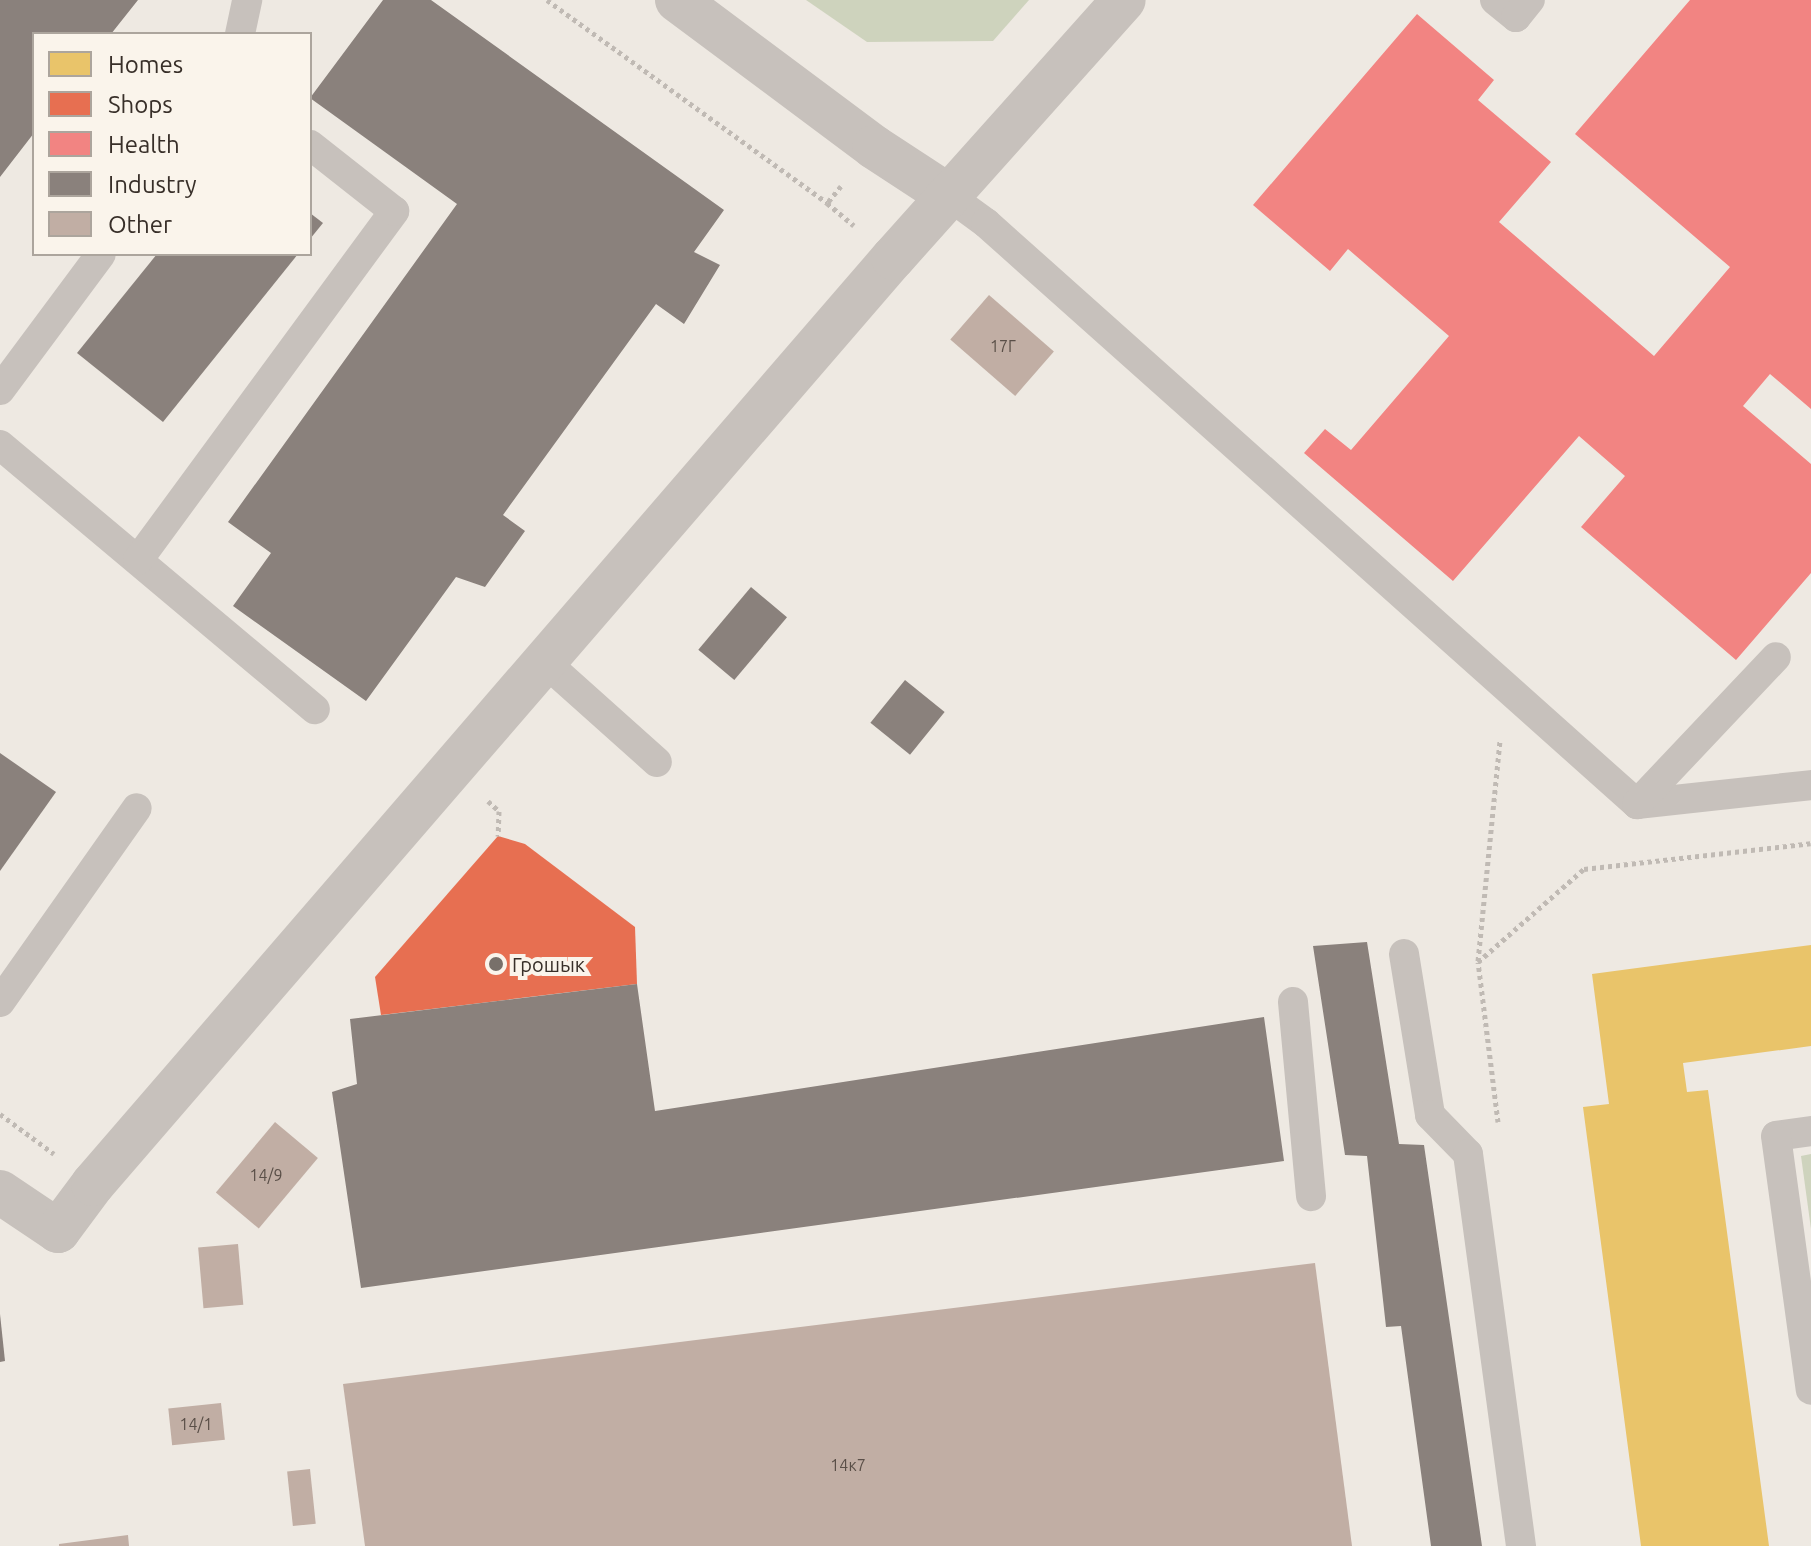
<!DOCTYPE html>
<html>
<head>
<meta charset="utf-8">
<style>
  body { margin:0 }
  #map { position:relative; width:1811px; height:1546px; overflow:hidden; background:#eee9e2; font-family:Ubuntu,sans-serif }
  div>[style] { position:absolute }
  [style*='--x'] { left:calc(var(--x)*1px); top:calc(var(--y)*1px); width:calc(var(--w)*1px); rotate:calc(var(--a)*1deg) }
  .green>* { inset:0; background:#ced3bd }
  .homes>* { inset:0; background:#e9c46a }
  .shops>* { inset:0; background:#e76f51 }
  .health>* { inset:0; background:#f28482 }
  .industry>* { inset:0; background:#8a817c; transform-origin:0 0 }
  .building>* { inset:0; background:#c1aea4; transform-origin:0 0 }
  .path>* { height:5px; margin-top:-2.5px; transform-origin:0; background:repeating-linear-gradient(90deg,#c0bab4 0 4px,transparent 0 8px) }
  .lane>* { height:30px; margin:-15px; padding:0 15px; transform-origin:15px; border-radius:15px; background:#c7c1bc }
  .street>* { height:44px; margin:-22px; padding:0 22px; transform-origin:22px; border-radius:22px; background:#c7c1bc }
  .dots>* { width:22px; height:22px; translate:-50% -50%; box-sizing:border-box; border:4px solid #faf4eb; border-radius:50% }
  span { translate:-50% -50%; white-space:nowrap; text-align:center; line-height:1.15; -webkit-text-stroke:8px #faf4eb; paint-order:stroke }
  .number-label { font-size:16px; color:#5a4f48 }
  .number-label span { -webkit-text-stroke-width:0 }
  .poi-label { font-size:20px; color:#382f29 }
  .left { translate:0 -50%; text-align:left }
  .legend { position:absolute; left:32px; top:32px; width:280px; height:224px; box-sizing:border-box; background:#faf4eb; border:2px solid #aca59d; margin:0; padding:10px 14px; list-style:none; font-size:24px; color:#382f29 }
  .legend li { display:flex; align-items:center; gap:16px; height:40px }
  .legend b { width:40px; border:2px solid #aca59d }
</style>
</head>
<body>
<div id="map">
  <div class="green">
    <i style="clip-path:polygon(806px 0,1029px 0,993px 41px,867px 42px)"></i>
    <i style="clip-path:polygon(1811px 1154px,1811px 1229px,1801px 1156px)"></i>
  </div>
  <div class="homes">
    <i style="clip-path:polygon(1811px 945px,1811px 1046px,1683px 1063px,1687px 1092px,1708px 1090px,1769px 1546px,1641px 1546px,1583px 1107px,1609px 1104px,1592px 974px)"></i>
  </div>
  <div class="shops">
    <i style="clip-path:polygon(498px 836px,525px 844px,635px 927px,637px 984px,381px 1015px,375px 977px)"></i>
  </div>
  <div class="health">
    <i style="clip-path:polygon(1690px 0,1811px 0,1811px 409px,1770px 374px,1743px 406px,1811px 464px,1811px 573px,1736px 660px,1581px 527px,1625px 476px,1579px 436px,1453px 581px,1304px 453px,1325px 429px,1351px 450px,1449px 336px,1348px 249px,1330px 271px,1253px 205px,1417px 14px,1494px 80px,1478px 100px,1551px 162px,1499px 222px,1654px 356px,1730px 267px,1575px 134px)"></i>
  </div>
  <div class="industry">
    <i style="clip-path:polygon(0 0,138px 0,111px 34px,34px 34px,34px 133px,0 177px)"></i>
    <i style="clip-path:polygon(383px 0,431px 0,724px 210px,694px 252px,720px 265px,684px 324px,656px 304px,503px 515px,525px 531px,485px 587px,456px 577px,366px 701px,233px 606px,271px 553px,228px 522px,457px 204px,310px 98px)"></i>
    <i style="clip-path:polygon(310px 213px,323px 223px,310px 239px)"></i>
    <i style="clip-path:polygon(157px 254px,298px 254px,163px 422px,77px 353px)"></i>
    <i style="left:751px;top:587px;width:47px;height:82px;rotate:40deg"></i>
    <i style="left:905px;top:680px;width:51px;height:55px;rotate:39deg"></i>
    <i style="clip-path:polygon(0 753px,56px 792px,0 871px)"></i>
    <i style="clip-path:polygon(1367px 942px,1399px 1144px,1424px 1145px,1482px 1546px,1431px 1546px,1401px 1326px,1386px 1327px,1367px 1156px,1345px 1155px,1313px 946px)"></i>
    <i style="clip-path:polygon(637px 984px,655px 1111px,1264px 1017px,1284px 1161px,361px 1288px,332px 1092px,357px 1084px,350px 1019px)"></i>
    <i style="clip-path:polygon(0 1314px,5px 1361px,0 1362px)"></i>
  </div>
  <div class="building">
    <i style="left:989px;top:295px;width:86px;height:59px;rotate:41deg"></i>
    <i style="left:275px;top:1122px;width:56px;height:92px;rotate:40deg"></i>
    <i style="left:238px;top:1244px;width:61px;height:40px;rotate:85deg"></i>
    <i style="clip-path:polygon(1315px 1263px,1352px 1546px,365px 1546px,343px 1384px)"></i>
    <i style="left:221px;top:1403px;width:37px;height:53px;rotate:84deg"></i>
    <i style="left:310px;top:1469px;width:55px;height:23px;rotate:84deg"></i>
    <i style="clip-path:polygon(128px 1535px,129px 1546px,59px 1546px,59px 1544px)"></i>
  </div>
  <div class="path">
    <i style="--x:547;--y:0;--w:346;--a:35.9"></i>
    <i style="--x:841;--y:186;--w:22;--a:129"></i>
    <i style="--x:827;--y:203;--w:35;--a:40"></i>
    <i style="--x:488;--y:801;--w:15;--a:42"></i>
    <i style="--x:499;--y:811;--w:25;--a:92"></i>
    <i style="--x:1478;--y:961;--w:222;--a:-84.3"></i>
    <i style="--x:0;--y:1114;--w:67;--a:36.5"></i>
    <i style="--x:1498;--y:1122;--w:161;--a:-97.1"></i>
    <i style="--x:1478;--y:962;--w:141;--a:-41.3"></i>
    <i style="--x:1584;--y:869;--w:228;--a:-6.5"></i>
  </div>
  <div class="lane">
    <i style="--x:1495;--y:0;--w:27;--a:39"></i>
    <i style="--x:1516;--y:17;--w:22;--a:-51"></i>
    <i style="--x:240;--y:34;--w:35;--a:-78"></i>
    <i style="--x:949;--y:196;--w:46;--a:36.1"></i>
    <i style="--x:986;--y:223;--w:873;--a:41.75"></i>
    <i style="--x:1637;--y:804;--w:175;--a:-6.2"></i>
    <i style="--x:0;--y:390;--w:169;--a:-53.4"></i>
    <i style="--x:0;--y:445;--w:411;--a:40"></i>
    <i style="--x:138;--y:560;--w:433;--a:-53.7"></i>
    <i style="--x:394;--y:211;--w:107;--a:-141.8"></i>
    <i style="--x:545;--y:662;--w:150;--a:41.8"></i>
    <i style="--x:1637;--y:804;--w:202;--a:-46.6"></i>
    <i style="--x:1404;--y:954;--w:163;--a:80.8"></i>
    <i style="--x:1430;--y:1115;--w:54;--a:45.7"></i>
    <i style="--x:1468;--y:1154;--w:396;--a:82.3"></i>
    <i style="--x:0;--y:1002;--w:237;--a:-54.8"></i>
    <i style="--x:1293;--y:1002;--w:195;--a:84.7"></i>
    <i style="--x:1811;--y:1131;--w:35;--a:172"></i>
    <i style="--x:1776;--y:1136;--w:256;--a:82.2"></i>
  </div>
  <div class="street">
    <i style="--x:677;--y:0;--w:246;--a:36.7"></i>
    <i style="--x:874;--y:147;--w:90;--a:33.2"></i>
    <i style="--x:0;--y:1192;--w:70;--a:33.9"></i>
    <i style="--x:58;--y:1231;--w:59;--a:-53.3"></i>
    <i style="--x:93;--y:1184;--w:1224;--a:-49.18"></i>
    <i style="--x:893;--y:258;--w:346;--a:-48.2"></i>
  </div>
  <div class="dots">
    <i style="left:496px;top:964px;background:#78706a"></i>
  </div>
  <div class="number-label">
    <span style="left:1003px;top:346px">17Г</span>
    <span style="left:266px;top:1175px">14/9</span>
    <span style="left:196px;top:1424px">14/1</span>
    <span style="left:848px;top:1465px">14к7</span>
  </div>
  <div class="poi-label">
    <span class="left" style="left:512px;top:964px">Грошык</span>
  </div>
  <ul class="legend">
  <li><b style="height:22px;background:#e9c46a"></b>Homes</li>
  <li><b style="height:22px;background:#e76f51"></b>Shops</li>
  <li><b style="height:22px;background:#f28482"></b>Health</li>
  <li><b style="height:22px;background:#8a817c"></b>Industry</li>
  <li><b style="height:22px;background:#c1aea4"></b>Other</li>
  </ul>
</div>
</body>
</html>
